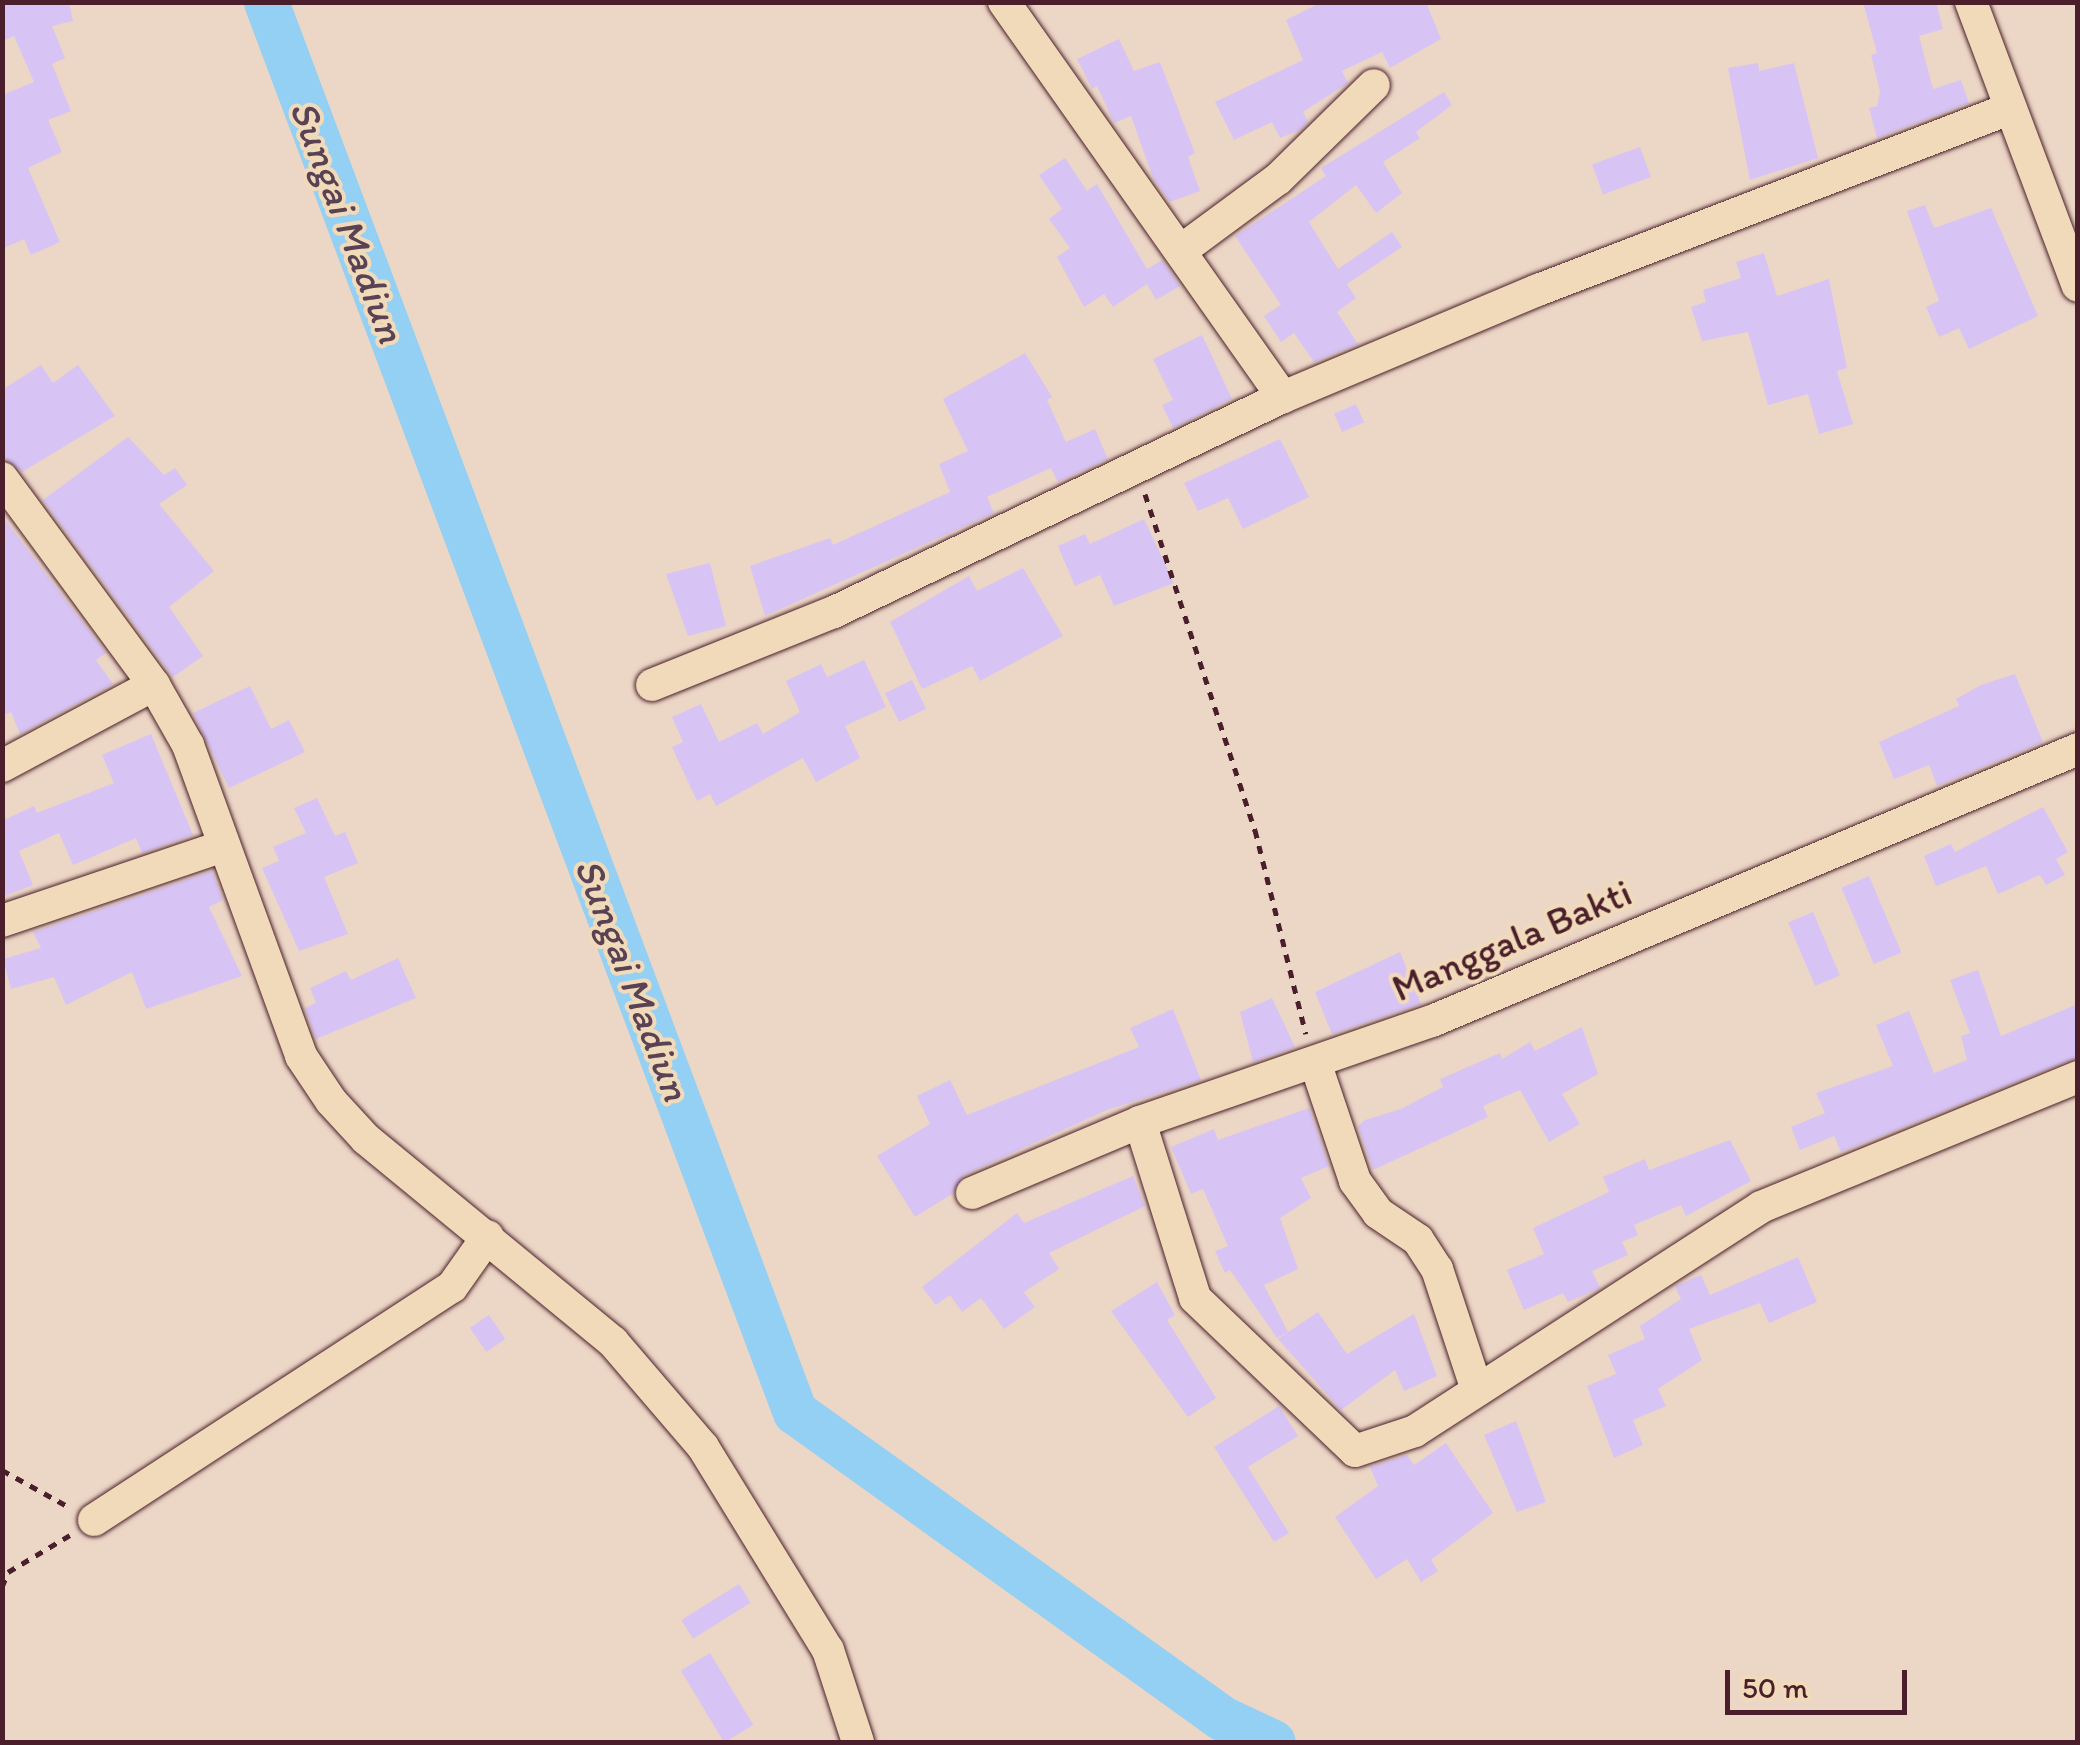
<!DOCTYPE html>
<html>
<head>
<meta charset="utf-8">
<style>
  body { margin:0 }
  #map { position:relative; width:2080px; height:1745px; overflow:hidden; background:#ecd6c5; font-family:Itim,sans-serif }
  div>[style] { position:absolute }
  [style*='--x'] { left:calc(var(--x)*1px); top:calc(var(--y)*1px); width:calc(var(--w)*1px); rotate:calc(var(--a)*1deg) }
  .river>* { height:45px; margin:-22.5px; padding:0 22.5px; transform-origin:22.5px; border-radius:22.5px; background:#93d0f4 }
  .building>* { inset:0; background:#d8c4f4; transform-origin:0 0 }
  .path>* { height:5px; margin-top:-2.5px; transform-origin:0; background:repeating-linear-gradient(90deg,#4a1f2b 0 8px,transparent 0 16px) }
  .roads { filter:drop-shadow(0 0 2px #4a1f2b) drop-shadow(0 0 2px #4a1f2b) }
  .minor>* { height:32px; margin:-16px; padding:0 16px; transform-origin:16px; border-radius:16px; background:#f1dab9 }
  span { translate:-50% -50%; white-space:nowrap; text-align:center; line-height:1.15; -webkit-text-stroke:8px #f1dab9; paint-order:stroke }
  .street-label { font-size:38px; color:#4a1f2b }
  .water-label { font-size:40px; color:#594253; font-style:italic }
  .frame { position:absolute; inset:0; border:5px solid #4a1f2b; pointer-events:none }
  .scale { position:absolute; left:1725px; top:1670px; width:182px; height:45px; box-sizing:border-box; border:5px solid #4a1f2b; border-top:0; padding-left:12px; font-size:30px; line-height:35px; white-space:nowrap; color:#4a1f2b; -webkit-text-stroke:8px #f1dab9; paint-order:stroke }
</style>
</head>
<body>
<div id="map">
  <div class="river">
    <i style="--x:266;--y:2;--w:1506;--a:69.44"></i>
    <i style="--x:795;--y:1412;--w:525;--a:35.63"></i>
    <i style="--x:1222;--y:1718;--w:56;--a:25.2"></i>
  </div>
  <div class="building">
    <i style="clip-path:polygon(2px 2px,69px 2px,73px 21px,52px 26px,65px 58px,52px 64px,71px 111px,48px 120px,62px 152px,28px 168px,60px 242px,31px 255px,24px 239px,2px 249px,2px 95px,34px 82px,14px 36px,2px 41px)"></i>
    <i style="clip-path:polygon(1322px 2px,1426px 2px,1441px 39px,1390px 68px,1382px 52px,1342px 71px,1348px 83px,1303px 112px,1308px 122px,1300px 130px,1280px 138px,1272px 122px,1234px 140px,1215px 102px,1303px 60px,1286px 20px)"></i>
    <i style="clip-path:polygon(1863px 2px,1936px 2px,1943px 29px,1919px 36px,1933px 89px,1961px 80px,1969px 103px,1877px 138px,1869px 108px,1877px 106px,1880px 91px,1871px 55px,1877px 53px)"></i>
    <i style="clip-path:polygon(1119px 39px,1134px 71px,1160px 62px,1195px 153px,1188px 157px,1200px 191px,1170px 202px,1153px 178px,1131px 116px,1114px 123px,1097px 86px,1092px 89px,1077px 59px)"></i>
    <i style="clip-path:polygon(1758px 63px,1759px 71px,1794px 63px,1818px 158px,1750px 180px,1728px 68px)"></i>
    <i style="clip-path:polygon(1444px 92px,1452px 105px,1416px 132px,1420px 138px,1383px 162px,1402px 193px,1376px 213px,1356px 185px,1309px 222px,1338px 269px,1392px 232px,1402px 247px,1347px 284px,1356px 298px,1337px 312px,1358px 344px,1314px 362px,1294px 333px,1281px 342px,1264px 316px,1281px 305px,1235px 236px,1326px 176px,1321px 168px)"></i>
    <i style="left:1640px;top:147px;width:32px;height:51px;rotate:70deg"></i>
    <i style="clip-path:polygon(1065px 158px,1087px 191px,1097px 184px,1147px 269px,1162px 260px,1180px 286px,1156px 300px,1147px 284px,1113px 307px,1104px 294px,1084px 307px,1057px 257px,1070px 248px,1049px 219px,1062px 209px,1039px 175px)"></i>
    <i style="clip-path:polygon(1925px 205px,1934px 228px,1991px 208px,2038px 316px,1969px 349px,1959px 328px,1939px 337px,1926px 307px,1939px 301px,1907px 211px)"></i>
    <i style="clip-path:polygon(1764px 253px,1777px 296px,1829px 279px,1847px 368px,1837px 371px,1853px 424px,1819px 434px,1808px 394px,1768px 405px,1748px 332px,1702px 341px,1691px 307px,1706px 302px,1703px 290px,1741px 278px,1736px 262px)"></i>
    <i style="clip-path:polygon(1202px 335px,1232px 399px,1173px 428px,1162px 405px,1173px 400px,1153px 359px)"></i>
    <i style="clip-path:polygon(1025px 353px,1052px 397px,1047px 400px,1066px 442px,1095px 429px,1108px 459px,1058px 482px,1051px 468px,987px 497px,994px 513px,765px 616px,750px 566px,830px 538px,833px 545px,950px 492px,939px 464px,968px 451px,943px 399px)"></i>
    <i style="clip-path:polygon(41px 365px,53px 383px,78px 365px,115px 416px,22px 472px,2px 456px,2px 390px)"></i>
    <i style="left:1356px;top:404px;width:20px;height:24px;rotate:66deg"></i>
    <i style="clip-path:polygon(128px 437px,164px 475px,175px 468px,187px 485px,159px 504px,214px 571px,169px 607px,203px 656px,173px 677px,43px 500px)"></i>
    <i style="clip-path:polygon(1280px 439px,1309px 497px,1243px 529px,1228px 498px,1198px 511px,1184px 483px)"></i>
    <i style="clip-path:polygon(2px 516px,106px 653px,96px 660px,113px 684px,20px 734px,11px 712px,2px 716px)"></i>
    <i style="clip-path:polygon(1144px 519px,1174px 583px,1114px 606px,1100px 575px,1075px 586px,1058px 546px,1085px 534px,1090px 544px)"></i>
    <i style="clip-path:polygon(710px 563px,726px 626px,688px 636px,666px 574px)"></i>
    <i style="clip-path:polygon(1023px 568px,1063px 636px,980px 681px,972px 666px,922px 689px,890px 622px,969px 576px,977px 591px)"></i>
    <i style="clip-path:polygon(864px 660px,886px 707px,845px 726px,860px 758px,816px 782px,803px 758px,716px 806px,710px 794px,697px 801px,672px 747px,683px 742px,672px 717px,701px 704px,719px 742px,757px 723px,763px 734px,800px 712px,786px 681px,821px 664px,827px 677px)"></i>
    <i style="clip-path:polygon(2015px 674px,2043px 742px,1937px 786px,1929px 765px,1894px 779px,1879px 742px,1959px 706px,1956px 699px,1981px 685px)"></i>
    <i style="left:912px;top:680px;width:32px;height:30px;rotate:64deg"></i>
    <i style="clip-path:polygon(250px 686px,271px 729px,289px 720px,305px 752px,229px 788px,193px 713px)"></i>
    <i style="clip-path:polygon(151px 734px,193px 835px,142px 853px,136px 838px,73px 865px,59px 833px,19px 851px,33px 885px,2px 897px,2px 812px,6px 819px,34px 806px,37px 813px,114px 783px,102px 755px)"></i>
    <i style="clip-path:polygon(317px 798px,335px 836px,345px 832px,358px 863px,324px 877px,348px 934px,299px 951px,262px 868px,279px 861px,273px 847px,306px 833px,294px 808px)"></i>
    <i style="clip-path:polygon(2043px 807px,2068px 852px,2056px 859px,2065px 875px,2046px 885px,2040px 875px,1998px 894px,1986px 866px,1936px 886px,1924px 856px,1951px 844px,1955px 852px)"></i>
    <i style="clip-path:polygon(212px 871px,223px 900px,209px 907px,242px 976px,146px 1009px,132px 972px,66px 1005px,54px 977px,11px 989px,3px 959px,41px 948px,33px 932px)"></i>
    <i style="left:1869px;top:876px;width:83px;height:30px;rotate:67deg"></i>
    <i style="left:1813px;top:912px;width:69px;height:27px;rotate:67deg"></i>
    <i style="clip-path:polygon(1400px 952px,1421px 1004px,1332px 1034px,1315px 992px)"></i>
    <i style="clip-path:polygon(398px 958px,416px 998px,316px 1039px,305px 1008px,316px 1003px,310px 988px,346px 971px,351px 980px)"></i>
    <i style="clip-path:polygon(1978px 970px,2001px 1036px,2078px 1004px,2078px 1057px,1841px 1152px,1834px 1136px,1800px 1150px,1791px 1127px,1825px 1113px,1816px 1093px,1893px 1066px,1876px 1025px,1909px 1011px,1934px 1073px,1967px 1060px,1961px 1036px,1970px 1033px,1950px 980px)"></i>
    <i style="clip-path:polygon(1272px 998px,1295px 1047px,1253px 1062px,1240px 1012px)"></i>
    <i style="clip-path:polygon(1173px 1009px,1201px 1080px,1107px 1110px,964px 1175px,952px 1194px,915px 1217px,877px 1156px,930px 1124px,917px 1096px,950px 1080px,967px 1115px,1139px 1047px,1130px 1028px)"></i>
    <i style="clip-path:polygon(1582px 1027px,1598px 1074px,1562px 1094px,1580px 1124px,1549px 1142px,1520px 1090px,1483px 1106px,1488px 1117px,1373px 1170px,1358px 1126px,1365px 1120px,1401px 1109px,1443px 1087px,1440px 1079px,1500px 1053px,1502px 1059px,1530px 1042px,1535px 1051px)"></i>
    <i style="clip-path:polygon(1309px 1108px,1329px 1166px,1301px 1178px,1311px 1198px,1280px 1218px,1298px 1269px,1264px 1285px,1288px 1332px,1277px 1338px,1230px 1270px,1225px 1273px,1215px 1251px,1228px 1246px,1203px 1189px,1191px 1194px,1171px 1147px,1214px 1129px,1218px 1140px)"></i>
    <i style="clip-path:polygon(1730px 1140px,1751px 1181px,1686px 1216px,1681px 1205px,1634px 1225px,1638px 1235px,1622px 1242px,1628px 1255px,1592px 1271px,1600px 1288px,1568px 1302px,1563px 1293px,1524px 1310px,1507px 1270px,1544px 1254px,1533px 1228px,1609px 1192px,1603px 1177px,1645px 1159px,1649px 1170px)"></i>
    <i style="clip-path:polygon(1133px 1176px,1145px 1206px,1049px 1253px,1059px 1269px,1024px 1292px,1035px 1307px,1004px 1329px,981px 1298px,962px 1312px,950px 1295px,936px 1305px,922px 1287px,1017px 1213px,1024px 1223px)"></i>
    <i style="clip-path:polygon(1798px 1257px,1817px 1302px,1769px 1323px,1760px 1303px,1689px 1329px,1702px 1360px,1658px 1389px,1666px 1406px,1633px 1420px,1643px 1445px,1614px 1458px,1587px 1386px,1616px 1374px,1608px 1355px,1645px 1339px,1640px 1326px,1681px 1299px,1675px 1286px,1701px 1275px,1710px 1295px)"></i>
    <i style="clip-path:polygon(1157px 1282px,1175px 1315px,1167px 1320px,1216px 1398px,1188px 1417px,1111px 1311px)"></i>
    <i style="clip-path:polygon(1318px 1312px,1347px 1354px,1414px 1314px,1437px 1376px,1404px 1391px,1395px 1370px,1341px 1410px,1278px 1339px)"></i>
    <i style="left:489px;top:1315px;width:29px;height:23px;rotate:56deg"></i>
    <i style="clip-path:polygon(1279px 1406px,1298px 1436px,1248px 1467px,1289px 1533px,1274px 1542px,1214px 1447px)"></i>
    <i style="clip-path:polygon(1516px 1421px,1546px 1502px,1517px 1512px,1484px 1435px)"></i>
    <i style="clip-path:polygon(1446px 1443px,1493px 1513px,1431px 1560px,1438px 1571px,1421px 1582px,1407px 1559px,1376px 1579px,1335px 1517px,1378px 1486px,1370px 1467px,1407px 1455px,1414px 1465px)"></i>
    <i style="left:739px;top:1584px;width:22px;height:68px;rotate:58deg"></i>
    <i style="left:710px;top:1653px;width:84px;height:34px;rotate:59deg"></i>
  </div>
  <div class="path">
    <i style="--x:1145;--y:494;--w:354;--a:71.9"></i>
    <i style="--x:1255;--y:830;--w:210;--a:76"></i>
    <i style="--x:2;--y:1470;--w:77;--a:28.9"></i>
    <i style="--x:2;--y:1587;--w:16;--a:-68"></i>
    <i style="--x:8;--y:1572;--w:72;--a:-30.8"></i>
  </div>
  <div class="roads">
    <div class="minor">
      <i style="--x:1004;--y:2;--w:484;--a:54.8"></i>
      <i style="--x:1971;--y:2;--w:303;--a:69.4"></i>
      <i style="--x:1183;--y:249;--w:118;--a:-36.4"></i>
      <i style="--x:1278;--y:179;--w:134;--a:-44.4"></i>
      <i style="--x:2;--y:478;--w:257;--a:53.7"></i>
      <i style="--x:154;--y:685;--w:69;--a:60.5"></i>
      <i style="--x:188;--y:745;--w:331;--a:70"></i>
      <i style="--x:301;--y:1056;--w:54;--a:56.3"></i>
      <i style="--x:331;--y:1101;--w:52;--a:47.4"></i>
      <i style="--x:366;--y:1139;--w:320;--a:39.4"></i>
      <i style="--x:613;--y:1342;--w:138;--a:49.4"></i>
      <i style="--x:703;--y:1447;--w:238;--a:58.4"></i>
      <i style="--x:828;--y:1650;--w:97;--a:71.9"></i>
      <i style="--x:652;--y:685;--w:196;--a:-21.9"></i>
      <i style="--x:834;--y:612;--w:498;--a:-25.6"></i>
      <i style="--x:1283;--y:397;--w:277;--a:-22.8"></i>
      <i style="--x:1538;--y:290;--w:505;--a:-21.02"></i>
      <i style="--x:2;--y:766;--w:172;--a:-28.1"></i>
      <i style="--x:2;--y:921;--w:233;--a:-18.7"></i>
      <i style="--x:1315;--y:1062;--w:126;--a:71.4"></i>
      <i style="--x:1355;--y:1181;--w:39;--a:54"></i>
      <i style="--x:1378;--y:1213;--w:48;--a:34"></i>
      <i style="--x:1418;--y:1240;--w:35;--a:57"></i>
      <i style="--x:1437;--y:1269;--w:124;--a:71.7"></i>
      <i style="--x:1140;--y:1122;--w:184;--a:72.6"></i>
      <i style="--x:1195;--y:1298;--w:221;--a:43.7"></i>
      <i style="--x:1355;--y:1451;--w:63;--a:-18.4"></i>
      <i style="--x:1415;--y:1431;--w:412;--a:-32.9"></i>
      <i style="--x:1761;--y:1207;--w:343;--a:-22.3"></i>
      <i style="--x:972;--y:1193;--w:182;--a:-22.9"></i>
      <i style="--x:1140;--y:1122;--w:309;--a:-19.1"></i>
      <i style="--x:1432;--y:1021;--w:701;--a:-22.83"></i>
      <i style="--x:94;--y:1520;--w:427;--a:-33.1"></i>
      <i style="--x:452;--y:1287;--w:62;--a:-54.8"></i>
    </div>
  </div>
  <div class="street-label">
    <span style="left:1512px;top:941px;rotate:-23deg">Manggala Bakti</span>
  </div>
  <div class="water-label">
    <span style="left:348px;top:221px;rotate:69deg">Sungai Madiun</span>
    <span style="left:633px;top:979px;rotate:69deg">Sungai Madiun</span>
  </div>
  <div class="frame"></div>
  <div class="scale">50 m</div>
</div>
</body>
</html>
